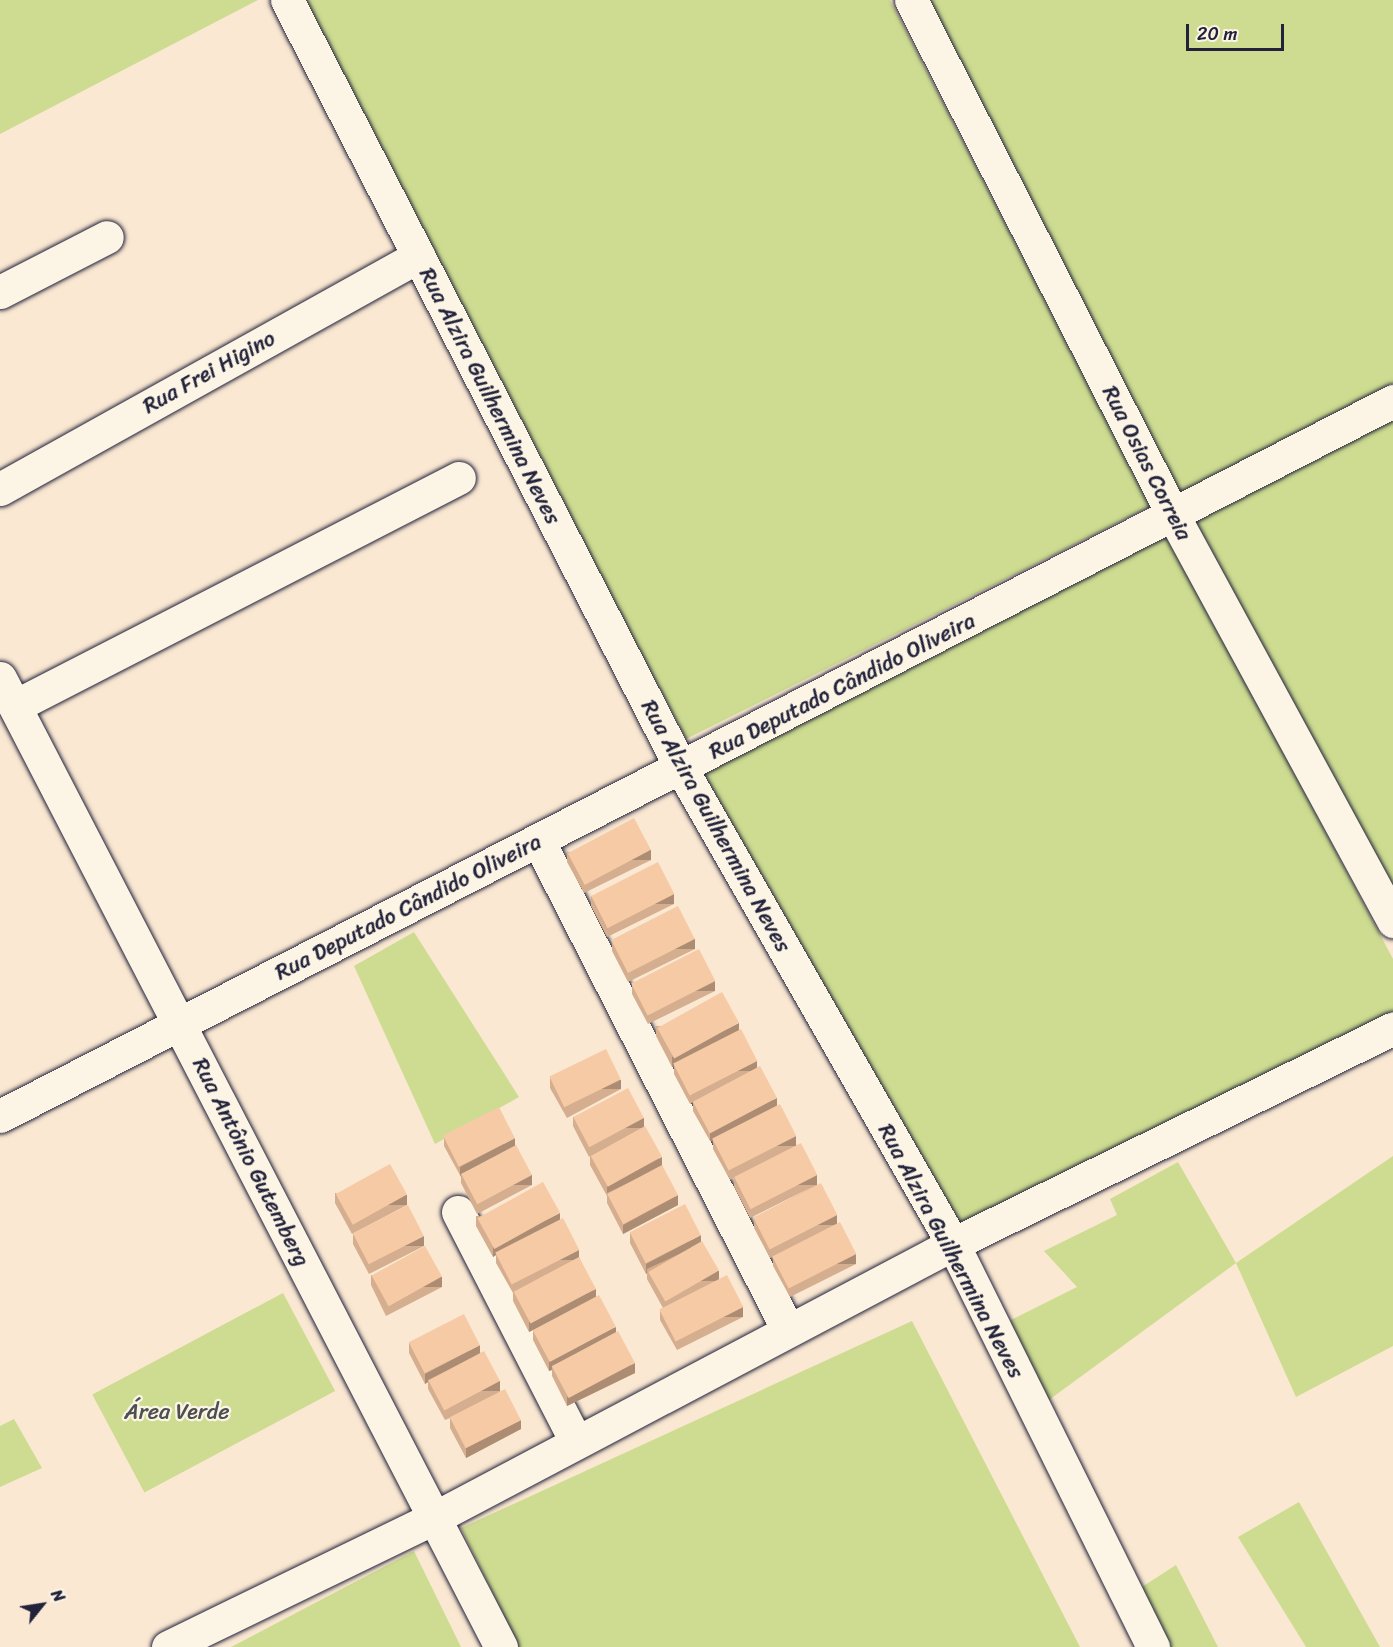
<!DOCTYPE html>
<html>
<head>
<meta charset="utf-8">
<style>
  body { margin:0 }
  #map { position:relative; width:1393px; height:1647px; overflow:hidden; background:#fae8d2; font-family:Sriracha,sans-serif }
  div>[style] { position:absolute }
  [style*='--x'] { left:calc(var(--x)*1px); top:calc(var(--y)*1px); width:calc(var(--w)*1px); rotate:calc(var(--a)*1deg) }
  .green>* { inset:0; background:#cddc90; transform-origin:0 0 }
  .roads { filter:drop-shadow(0 0 2px #22223b) drop-shadow(0 0 2px #22223b) }
  .minor>* { height:33px; margin:-16.5px; padding:0 16.5px; transform-origin:16.5px; border-radius:16.5px; background:#fcf5e5 }
  .wall>* { inset:0; background:#d4ae8e }
  .shaded-wall>* { inset:0; background:#ac8d74; transform-origin:0 0 }
  .building>* { inset:0; background:#f6caa5; transform-origin:0 0 }
  span { translate:-50% -50%; white-space:nowrap; text-align:center; line-height:1.15; -webkit-text-stroke:4.5px #fcf5e5; paint-order:stroke }
  .street-label { font-size:22px; color:#22223b }
  .park-label { font-size:22px; color:#4d5050 }
  .north { position:absolute; left:12px; top:1575px; width:60px; height:60px; -webkit-text-stroke:4px #fcf5e5; paint-order:stroke; rotate:60deg; font-size:16px; font-weight:700; line-height:24px; text-align:center; color:#22223b }
  .north::after { content:''; display:block; margin:auto; width:21px; height:27px; background:#22223b; clip-path:polygon(50% 0,100% 100%,50% 72%,0 100%) }
  .scale { position:absolute; left:1186px; top:24px; width:98px; height:27px; box-sizing:border-box; border:3px solid #22223b; border-top:0; padding-left:8px; font-size:18px; line-height:21px; white-space:nowrap; color:#22223b; -webkit-text-stroke:4px #fcf5e5; paint-order:stroke }
</style>
</head>
<body>
<div id="map">
  <div class="green">
    <i style="clip-path:polygon(0 0,258px 0,0 134px)"></i>
    <i style="clip-path:polygon(296px 0,890px 0,1151px 506px,686px 739px)"></i>
    <i style="clip-path:polygon(929px 0,1393px 0,1393px 383px,1181px 496px)"></i>
    <i style="clip-path:polygon(1393px 416px,1393px 894px,1194px 522px)"></i>
    <i style="clip-path:polygon(1167px 533px,1393px 959px,1393px 1013px,959px 1226px,696px 772px)"></i>
    <i style="clip-path:polygon(414px 932px,519px 1097px,435px 1144px,354px 966px)"></i>
    <i style="clip-path:polygon(1393px 1156px,1393px 1346px,1296px 1397px,1236px 1263px,1042px 1405px,1001px 1325px,1077px 1287px,1044px 1251px,1117px 1215px,1110px 1199px,1178px 1162px,1236px 1263px)"></i>
    <i style="left:283px;top:1293px;width:111px;height:216px;rotate:62deg"></i>
    <i style="clip-path:polygon(912px 1321px,1080px 1647px,519px 1647px,461px 1528px)"></i>
    <i style="clip-path:polygon(14px 1419px,42px 1468px,0 1487px,0 1426px)"></i>
    <i style="clip-path:polygon(1299px 1502px,1380px 1647px,1306px 1647px,1238px 1537px)"></i>
    <i style="clip-path:polygon(414px 1551px,461px 1647px,231px 1647px)"></i>
    <i style="clip-path:polygon(1176px 1565px,1218px 1647px,1157px 1647px,1128px 1596px)"></i>
  </div>
  <div class="roads">
    <div class="minor">
      <i style="--x:287;--y:0;--w:863;--a:62.84"></i>
      <i style="--x:681;--y:768;--w:548;--a:60.26"></i>
      <i style="--x:953;--y:1244;--w:450;--a:63.6"></i>
      <i style="--x:911;--y:0;--w:580;--a:63.04"></i>
      <i style="--x:1174;--y:517;--w:460;--a:61.5"></i>
      <i style="--x:0;--y:292;--w:120;--a:-27.2"></i>
      <i style="--x:0;--y:489;--w:479;--a:-29.1"></i>
      <i style="--x:0;--y:678;--w:1091;--a:62.66"></i>
      <i style="--x:15;--y:706;--w:499;--a:-27.2"></i>
      <i style="--x:538;--y:840;--w:550;--a:62.97"></i>
      <i style="--x:0;--y:1116;--w:1566;--a:-27.17"></i>
      <i style="--x:458;--y:1212;--w:259;--a:62.8"></i>
      <i style="--x:168;--y:1647;--w:298;--a:-25.9"></i>
      <i style="--x:436;--y:1517;--w:585;--a:-27.84"></i>
      <i style="--x:953;--y:1244;--w:490;--a:-26.1"></i>
    </div>
  </div>
  <div class="wall">
    <i style="clip-path:polygon(567px 852px,651px 860px,584px 893px,567px 862px)"></i>
    <i style="clip-path:polygon(591px 896px,674px 904px,607px 937px,591px 906px)"></i>
    <i style="clip-path:polygon(612px 942px,695px 949px,628px 982px,612px 951px)"></i>
    <i style="clip-path:polygon(632px 984px,715px 991px,648px 1024px,632px 994px)"></i>
    <i style="clip-path:polygon(656px 1026px,739px 1030px,757px 1068px,817px 1185px,856px 1264px,790px 1297px,773px 1266px,773px 1257px,770px 1258px,754px 1228px,754px 1218px,814px 1186px,750px 1218px,734px 1187px,734px 1178px,730px 1180px,713px 1149px,713px 1140px,710px 1141px,693px 1111px,693px 1102px,690px 1104px,674px 1074px,674px 1066px,672px 1067px,656px 1036px)"></i>
    <i style="clip-path:polygon(550px 1078px,621px 1089px,567px 1118px,550px 1088px)"></i>
    <i style="clip-path:polygon(573px 1117px,644px 1127px,662px 1165px,678px 1205px,623px 1234px,607px 1203px,607px 1196px,590px 1165px,590px 1156px,589px 1157px,573px 1126px)"></i>
    <i style="clip-path:polygon(444px 1137px,515px 1145px,532px 1185px,477px 1214px,461px 1183px,461px 1177px,444px 1146px)"></i>
    <i style="clip-path:polygon(335px 1193px,407px 1205px,352px 1234px,335px 1203px)"></i>
    <i style="clip-path:polygon(476px 1216px,560px 1220px,579px 1257px,596px 1297px,616px 1332px,635px 1373px,567px 1406px,552px 1376px,552px 1370px,549px 1371px,533px 1340px,533px 1330px,549px 1322px,529px 1332px,513px 1301px,513px 1293px,496px 1263px,496px 1255px,493px 1257px,476px 1226px)"></i>
    <i style="clip-path:polygon(630px 1233px,701px 1241px,719px 1279px,743px 1317px,677px 1350px,660px 1320px,660px 1310px,663px 1308px,647px 1279px,647px 1273px,646px 1274px,630px 1243px)"></i>
    <i style="clip-path:polygon(353px 1234px,424px 1246px,369px 1274px,353px 1244px)"></i>
    <i style="clip-path:polygon(371px 1275px,442px 1287px,386px 1316px,371px 1285px)"></i>
    <i style="clip-path:polygon(409px 1343px,480px 1352px,500px 1391px,521px 1429px,466px 1458px,450px 1428px,450px 1418px,445px 1420px,428px 1389px,428px 1382px,425px 1384px,409px 1353px)"></i>
  </div>
  <div class="shaded-wall">
    <i style="left:651px;top:850px;width:10px;height:75px;rotate:90deg"></i>
    <i style="left:674px;top:894px;width:10px;height:75px;rotate:90deg"></i>
    <i style="left:695px;top:939px;width:10px;height:75px;rotate:90deg"></i>
    <i style="left:715px;top:981px;width:10px;height:75px;rotate:90deg"></i>
    <i style="clip-path:polygon(739px 1023px,739px 1033px,674px 1064px,674px 1066px,672px 1067px,672px 1057px)"></i>
    <i style="left:757px;top:1061px;width:10px;height:75px;rotate:90deg"></i>
    <i style="left:621px;top:1080px;width:9px;height:61px;rotate:90deg"></i>
    <i style="clip-path:polygon(777px 1098px,777px 1108px,710px 1141px,710px 1132px)"></i>
    <i style="left:644px;top:1118px;width:10px;height:62px;rotate:90deg"></i>
    <i style="left:796px;top:1136px;width:10px;height:74px;rotate:90deg"></i>
    <i style="clip-path:polygon(515px 1138px,515px 1148px,461px 1174px,460px 1177px,460px 1167px)"></i>
    <i style="clip-path:polygon(662px 1157px,662px 1167px,607px 1193px,607px 1186px)"></i>
    <i style="left:532px;top:1175px;width:10px;height:62px;rotate:90deg"></i>
    <i style="left:817px;top:1175px;width:10px;height:75px;rotate:90deg"></i>
    <i style="left:407px;top:1195px;width:10px;height:62px;rotate:90deg"></i>
    <i style="clip-path:polygon(678px 1195px,678px 1205px,623px 1234px,623px 1225px)"></i>
    <i style="clip-path:polygon(560px 1213px,560px 1223px,496px 1253px,496px 1255px,493px 1257px,493px 1247px)"></i>
    <i style="left:837px;top:1215px;width:10px;height:75px;rotate:90deg"></i>
    <i style="clip-path:polygon(701px 1235px,701px 1244px,647px 1269px,647px 1273px,646px 1274px,646px 1264px)"></i>
    <i style="left:424px;top:1236px;width:10px;height:62px;rotate:90deg"></i>
    <i style="left:579px;top:1250px;width:10px;height:74px;rotate:90deg"></i>
    <i style="left:856px;top:1254px;width:10px;height:74px;rotate:90deg"></i>
    <i style="left:719px;top:1271px;width:10px;height:62px;rotate:90deg"></i>
    <i style="left:442px;top:1277px;width:10px;height:63px;rotate:90deg"></i>
    <i style="clip-path:polygon(596px 1289px,596px 1298px,529px 1332px,529px 1322px)"></i>
    <i style="left:743px;top:1307px;width:10px;height:74px;rotate:90deg"></i>
    <i style="clip-path:polygon(616px 1327px,616px 1337px,552px 1366px,552px 1370px,549px 1371px,549px 1361px)"></i>
    <i style="clip-path:polygon(480px 1345px,480px 1354px,428px 1380px,428px 1382px,425px 1384px,425px 1374px)"></i>
    <i style="clip-path:polygon(635px 1363px,635px 1373px,567px 1406px,567px 1397px)"></i>
    <i style="left:500px;top:1381px;width:10px;height:62px;rotate:90deg"></i>
    <i style="clip-path:polygon(521px 1420px,521px 1429px,466px 1458px,466px 1448px)"></i>
  </div>
  <div class="building">
    <i style="left:634px;top:818px;width:36px;height:75px;rotate:62deg"></i>
    <i style="left:658px;top:862px;width:36px;height:75px;rotate:63deg"></i>
    <i style="left:678px;top:906px;width:37px;height:75px;rotate:63deg"></i>
    <i style="left:699px;top:949px;width:36px;height:76px;rotate:63deg"></i>
    <i style="left:722px;top:992px;width:35px;height:74px;rotate:61deg"></i>
    <i style="left:741px;top:1029px;width:36px;height:76px;rotate:63deg"></i>
    <i style="left:606px;top:1049px;width:34px;height:63px;rotate:64deg"></i>
    <i style="left:760px;top:1066px;width:36px;height:76px;rotate:62deg"></i>
    <i style="left:628px;top:1088px;width:34px;height:62px;rotate:62deg"></i>
    <i style="left:780px;top:1104px;width:36px;height:76px;rotate:63deg"></i>
    <i style="left:499px;top:1107px;width:35px;height:63px;rotate:63deg"></i>
    <i style="left:645px;top:1126px;width:35px;height:62px;rotate:61deg"></i>
    <i style="left:801px;top:1143px;width:36px;height:75px;rotate:63deg"></i>
    <i style="left:516px;top:1145px;width:34px;height:62px;rotate:62deg"></i>
    <i style="left:390px;top:1164px;width:35px;height:62px;rotate:61deg"></i>
    <i style="left:662px;top:1165px;width:34px;height:62px;rotate:62deg"></i>
    <i style="left:543px;top:1182px;width:35px;height:75px;rotate:61deg"></i>
    <i style="left:821px;top:1183px;width:36px;height:76px;rotate:63deg"></i>
    <i style="left:685px;top:1204px;width:35px;height:62px;rotate:63deg"></i>
    <i style="left:408px;top:1205px;width:35px;height:62px;rotate:63deg"></i>
    <i style="left:563px;top:1218px;width:36px;height:76px;rotate:63deg"></i>
    <i style="left:840px;top:1222px;width:36px;height:76px;rotate:63deg"></i>
    <i style="left:702px;top:1241px;width:34px;height:62px;rotate:60deg"></i>
    <i style="left:425px;top:1246px;width:35px;height:61px;rotate:61deg"></i>
    <i style="left:579px;top:1257px;width:36px;height:74px;rotate:62deg"></i>
    <i style="left:727px;top:1275px;width:36px;height:76px;rotate:63deg"></i>
    <i style="left:599px;top:1295px;width:36px;height:75px;rotate:62deg"></i>
    <i style="left:464px;top:1314px;width:35px;height:62px;rotate:63deg"></i>
    <i style="left:618px;top:1331px;width:36px;height:75px;rotate:62deg"></i>
    <i style="left:484px;top:1351px;width:34px;height:63px;rotate:62deg"></i>
    <i style="left:505px;top:1389px;width:35px;height:62px;rotate:63deg"></i>
  </div>
  <div class="street-label">
    <span style="left:209px;top:372px;rotate:-29deg">Rua Frei Higino</span>
    <span style="left:490px;top:396px;rotate:63deg">Rua Alzira Guilhermina Neves</span>
    <span style="left:1147px;top:463px;rotate:63deg">Rua Osias Correia</span>
    <span style="left:842px;top:686px;rotate:-27deg">Rua Deputado Cândido Oliveira</span>
    <span style="left:716px;top:826px;rotate:61deg">Rua Alzira Guilhermina Neves</span>
    <span style="left:408px;top:907px;rotate:-27deg">Rua Deputado Cândido Oliveira</span>
    <span style="left:251px;top:1162px;rotate:63deg">Rua Antônio Gutemberg</span>
    <span style="left:951px;top:1251px;rotate:62deg">Rua Alzira Guilhermina Neves</span>
  </div>
  <div class="park-label">
    <span style="left:177px;top:1412px">Área Verde</span>
  </div>
  <div class="north">N</div>
  <div class="scale">20 m</div>
</div>
</body>
</html>
